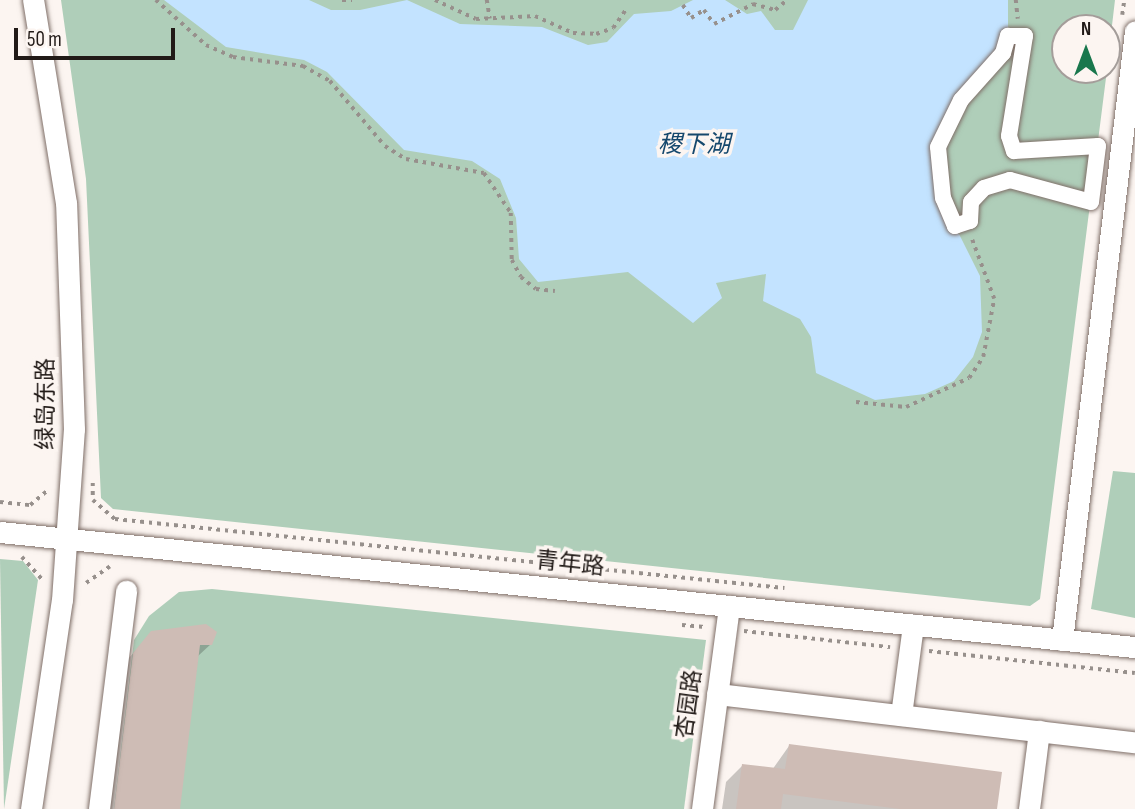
<!DOCTYPE html>
<html>
<head>
<meta charset="utf-8">
<style>
  body { margin:0 }
  #map { position:relative; width:1135px; height:809px; overflow:hidden; background:#fcf5f1; font-family:"Sofia Sans Condensed","Noto Sans SC",sans-serif }
  div>[style] { position:absolute }
  [style*='--x'] { left:calc(var(--x)*1px); top:calc(var(--y)*1px); width:calc(var(--w)*1px); rotate:calc(var(--a)*1deg) }
  .green>* { inset:0; background:#afceb9 }
  .water>* { inset:0; background:#c3e3ff }
  .shadow>* { inset:0; background:#0003 }
  .building>* { inset:0; background:#cebcb5 }
  .path>* { height:3.5px; margin-top:-1.75px; transform-origin:0; background:repeating-linear-gradient(90deg,#97908c 0 3.5px,transparent 0 8.5px) }
  .roads { filter:drop-shadow(0 0 2px #7f6f68) drop-shadow(0 0 2px #7f6f68) }
  .pedestrian>* { height:16px; margin:-8px; padding:0 8px; transform-origin:8px; border-radius:8px; background:#fff }
  .minor>* { height:21px; margin:-10.5px; padding:0 10.5px; transform-origin:10.5px; border-radius:10.5px; background:#fff }
  span { translate:-50% -50%; white-space:nowrap; text-align:center; line-height:1.15; -webkit-text-stroke:7px #fcf5f1; paint-order:stroke }
  .street-label { font-size:23px; color:#211a17 }
  .water-label { font-size:24px; color:#15486d; font-style:italic }
  .north { position:absolute; left:1051px; top:14px; width:70px; height:70px; box-sizing:border-box; background:#fcf5f1; border:2px solid #a49d9a; border-radius:50%; rotate:0deg; font-size:19px; font-weight:700; line-height:28px; text-align:center; color:#211a17 }
  .north::after { content:''; display:block; margin:auto; width:24px; height:32px; background:#19774d; clip-path:polygon(50% 0,100% 100%,50% 72%,0 100%) }
  .scale { position:absolute; left:14px; top:28px; width:161px; height:32px; box-sizing:border-box; border:4px solid #211a17; border-top:0; padding-left:9px; font-size:21px; line-height:24px; white-space:nowrap; color:#211a17; -webkit-text-stroke:5px #fcf5f1; paint-order:stroke }
</style>
</head>
<body>
<div id="map">
  <div class="green">
    <i style="clip-path:polygon(61px 0,1115px 0,1107px 68px,1107px 28px,1065px 28px,1065px 70px,1107px 70px,1040px 599px,1030px 606px,113px 509px,101px 498px,86px 179px)"></i>
    <i style="clip-path:polygon(1113px 471px,1135px 473px,1135px 618px,1091px 609px)"></i>
    <i style="clip-path:polygon(0 559px,23px 561px,38px 580px,4px 809px)"></i>
    <i style="clip-path:polygon(212px 589px,706px 640px,684px 809px,114px 809px,134px 640px,149px 616px,179px 592px)"></i>
  </div>
  <div class="water">
    <i style="clip-path:polygon(164px 0,309px 0,331px 10px,360px 10px,407px 0,460px 24px,542px 27px,588px 45px,607px 42px,634px 14px,671px 11px,693px 0,725px 0,747px 14px,761px 11px,775px 30px,793px 30px,808px 0,1008px 0,1008px 36px,961px 100px,938px 148px,955px 226px,980px 276px,982px 332px,973px 357px,954px 381px,925px 394px,875px 400px,816px 373px,811px 337px,800px 319px,763px 301px,766px 274px,716px 283px,722px 298px,693px 323px,628px 272px,538px 282px,519px 259px,516px 218px,500px 179px,472px 161px,404px 150px,327px 72px,304px 60px,226px 47px)"></i>
  </div>
  <div class="shadow">
    <i style="clip-path:polygon(151px 633px,211px 644px,198px 656px,179px 809px,104px 809px,121px 667px)"></i>
    <i style="clip-path:polygon(789px 746px,995px 809px,722px 809px,726px 782px,742px 766px,772px 770px)"></i>
  </div>
  <div class="building">
    <i style="clip-path:polygon(206px 624px,217px 632px,212px 645px,200px 645px,180px 809px,114px 809px,133px 653px,151px 631px)"></i>
    <i style="clip-path:polygon(789px 744px,1002px 772px,997px 809px,900px 809px,783px 794px,781px 809px,736px 809px,742px 764px,785px 769px)"></i>
  </div>
  <div class="path">
    <i style="--x:156;--y:0;--w:67;--a:42"></i>
    <i style="--x:206;--y:45;--w:30;--a:24"></i>
    <i style="--x:233;--y:57;--w:71;--a:7.3"></i>
    <i style="--x:303;--y:66;--w:31;--a:29"></i>
    <i style="--x:330;--y:81;--w:85;--a:49.8"></i>
    <i style="--x:385;--y:146;--w:25;--a:32"></i>
    <i style="--x:406;--y:159;--w:79;--a:10.2"></i>
    <i style="--x:484;--y:173;--w:48;--a:56"></i>
    <i style="--x:511;--y:213;--w:47;--a:88.8"></i>
    <i style="--x:512;--y:260;--w:19;--a:62"></i>
    <i style="--x:521;--y:277;--w:19;--a:39"></i>
    <i style="--x:536;--y:289;--w:19;--a:6"></i>
    <i style="--x:342;--y:0;--w:10;--a:0"></i>
    <i style="--x:435;--y:0;--w:45;--a:24.9"></i>
    <i style="--x:476;--y:19;--w:59;--a:-2.9"></i>
    <i style="--x:535;--y:16;--w:42;--a:24.1"></i>
    <i style="--x:573;--y:33;--w:23;--a:2"></i>
    <i style="--x:596;--y:34;--w:18;--a:-19"></i>
    <i style="--x:613;--y:28;--w:21;--a:-55"></i>
    <i style="--x:487;--y:0;--w:19;--a:81"></i>
    <i style="--x:1016;--y:0;--w:19;--a:84"></i>
    <i style="--x:683;--y:5;--w:15;--a:58"></i>
    <i style="--x:691;--y:18;--w:15;--a:-32"></i>
    <i style="--x:704;--y:10;--w:17;--a:54"></i>
    <i style="--x:714;--y:24;--w:44;--a:-27.1"></i>
    <i style="--x:753;--y:4;--w:23;--a:15"></i>
    <i style="--x:775;--y:10;--w:16;--a:-40"></i>
    <i style="--x:1122;--y:15;--w:15;--a:-82"></i>
    <i style="--x:856;--y:402;--w:50;--a:5.7"></i>
    <i style="--x:906;--y:407;--w:69;--a:-24.7"></i>
    <i style="--x:969;--y:378;--w:25;--a:-56"></i>
    <i style="--x:983;--y:357;--w:59;--a:-79.3"></i>
    <i style="--x:994;--y:299;--w:63;--a:-110.4"></i>
    <i style="--x:93;--y:483;--w:17;--a:90"></i>
    <i style="--x:93;--y:500;--w:29;--a:41"></i>
    <i style="--x:115;--y:519;--w:673;--a:5.89"></i>
    <i style="--x:0;--y:502;--w:30;--a:6"></i>
    <i style="--x:30;--y:505;--w:23;--a:-40"></i>
    <i style="--x:22;--y:557;--w:30;--a:48"></i>
    <i style="--x:86;--y:583;--w:29;--a:-35"></i>
    <i style="--x:682;--y:625;--w:23;--a:5"></i>
    <i style="--x:744;--y:631;--w:147;--a:6.3"></i>
    <i style="--x:929;--y:651;--w:207;--a:6.1"></i>
  </div>
  <div class="roads">
    <div class="pedestrian">
      <i style="--x:1008;--y:36;--w:17;--a:0"></i>
      <i style="--x:1025;--y:36;--w:101;--a:99.1"></i>
      <i style="--x:1009;--y:136;--w:16;--a:72"></i>
      <i style="--x:1014;--y:151;--w:84;--a:-3.4"></i>
      <i style="--x:1098;--y:146;--w:56;--a:97.1"></i>
      <i style="--x:1091;--y:202;--w:84;--a:-164.8"></i>
      <i style="--x:1010;--y:180;--w:27;--a:163"></i>
      <i style="--x:984;--y:188;--w:19;--a:133"></i>
      <i style="--x:971;--y:202;--w:19;--a:93"></i>
      <i style="--x:970;--y:221;--w:16;--a:162"></i>
      <i style="--x:955;--y:226;--w:30;--a:-113"></i>
      <i style="--x:943;--y:198;--w:51;--a:-95.6"></i>
      <i style="--x:938;--y:147;--w:52;--a:-63.9"></i>
      <i style="--x:961;--y:100;--w:63;--a:-48.2"></i>
      <i style="--x:1003;--y:53;--w:18;--a:-74"></i>
    </div>
    <div class="minor">
      <i style="--x:0;--y:532;--w:1141;--a:5.79"></i>
      <i style="--x:1062;--y:640;--w:613;--a:-83.16"></i>
      <i style="--x:717;--y:694;--w:421;--a:6.6"></i>
      <i style="--x:901;--y:715;--w:91;--a:-82.4"></i>
      <i style="--x:31;--y:809;--w:211;--a:-81.6"></i>
      <i style="--x:62;--y:600;--w:171;--a:-86"></i>
      <i style="--x:74;--y:429;--w:226;--a:-92"></i>
      <i style="--x:66;--y:203;--w:206;--a:-99.2"></i>
      <i style="--x:99;--y:809;--w:220;--a:-82.9"></i>
      <i style="--x:702;--y:809;--w:205;--a:-82.4"></i>
      <i style="--x:1029;--y:809;--w:79;--a:-82.7"></i>
    </div>
  </div>
  <div class="street-label">
    <span style="left:46px;top:404px;rotate:-90deg">绿岛东路</span>
    <span style="left:570px;top:564px;rotate:6deg">青年路</span>
    <span style="left:689px;top:704px;rotate:-82deg">杏园路</span>
  </div>
  <div class="water-label">
    <span style="left:694px;top:145px">稷下湖</span>
  </div>
  <div class="north">N</div>
  <div class="scale">50 m</div>
</div>
</body>
</html>
